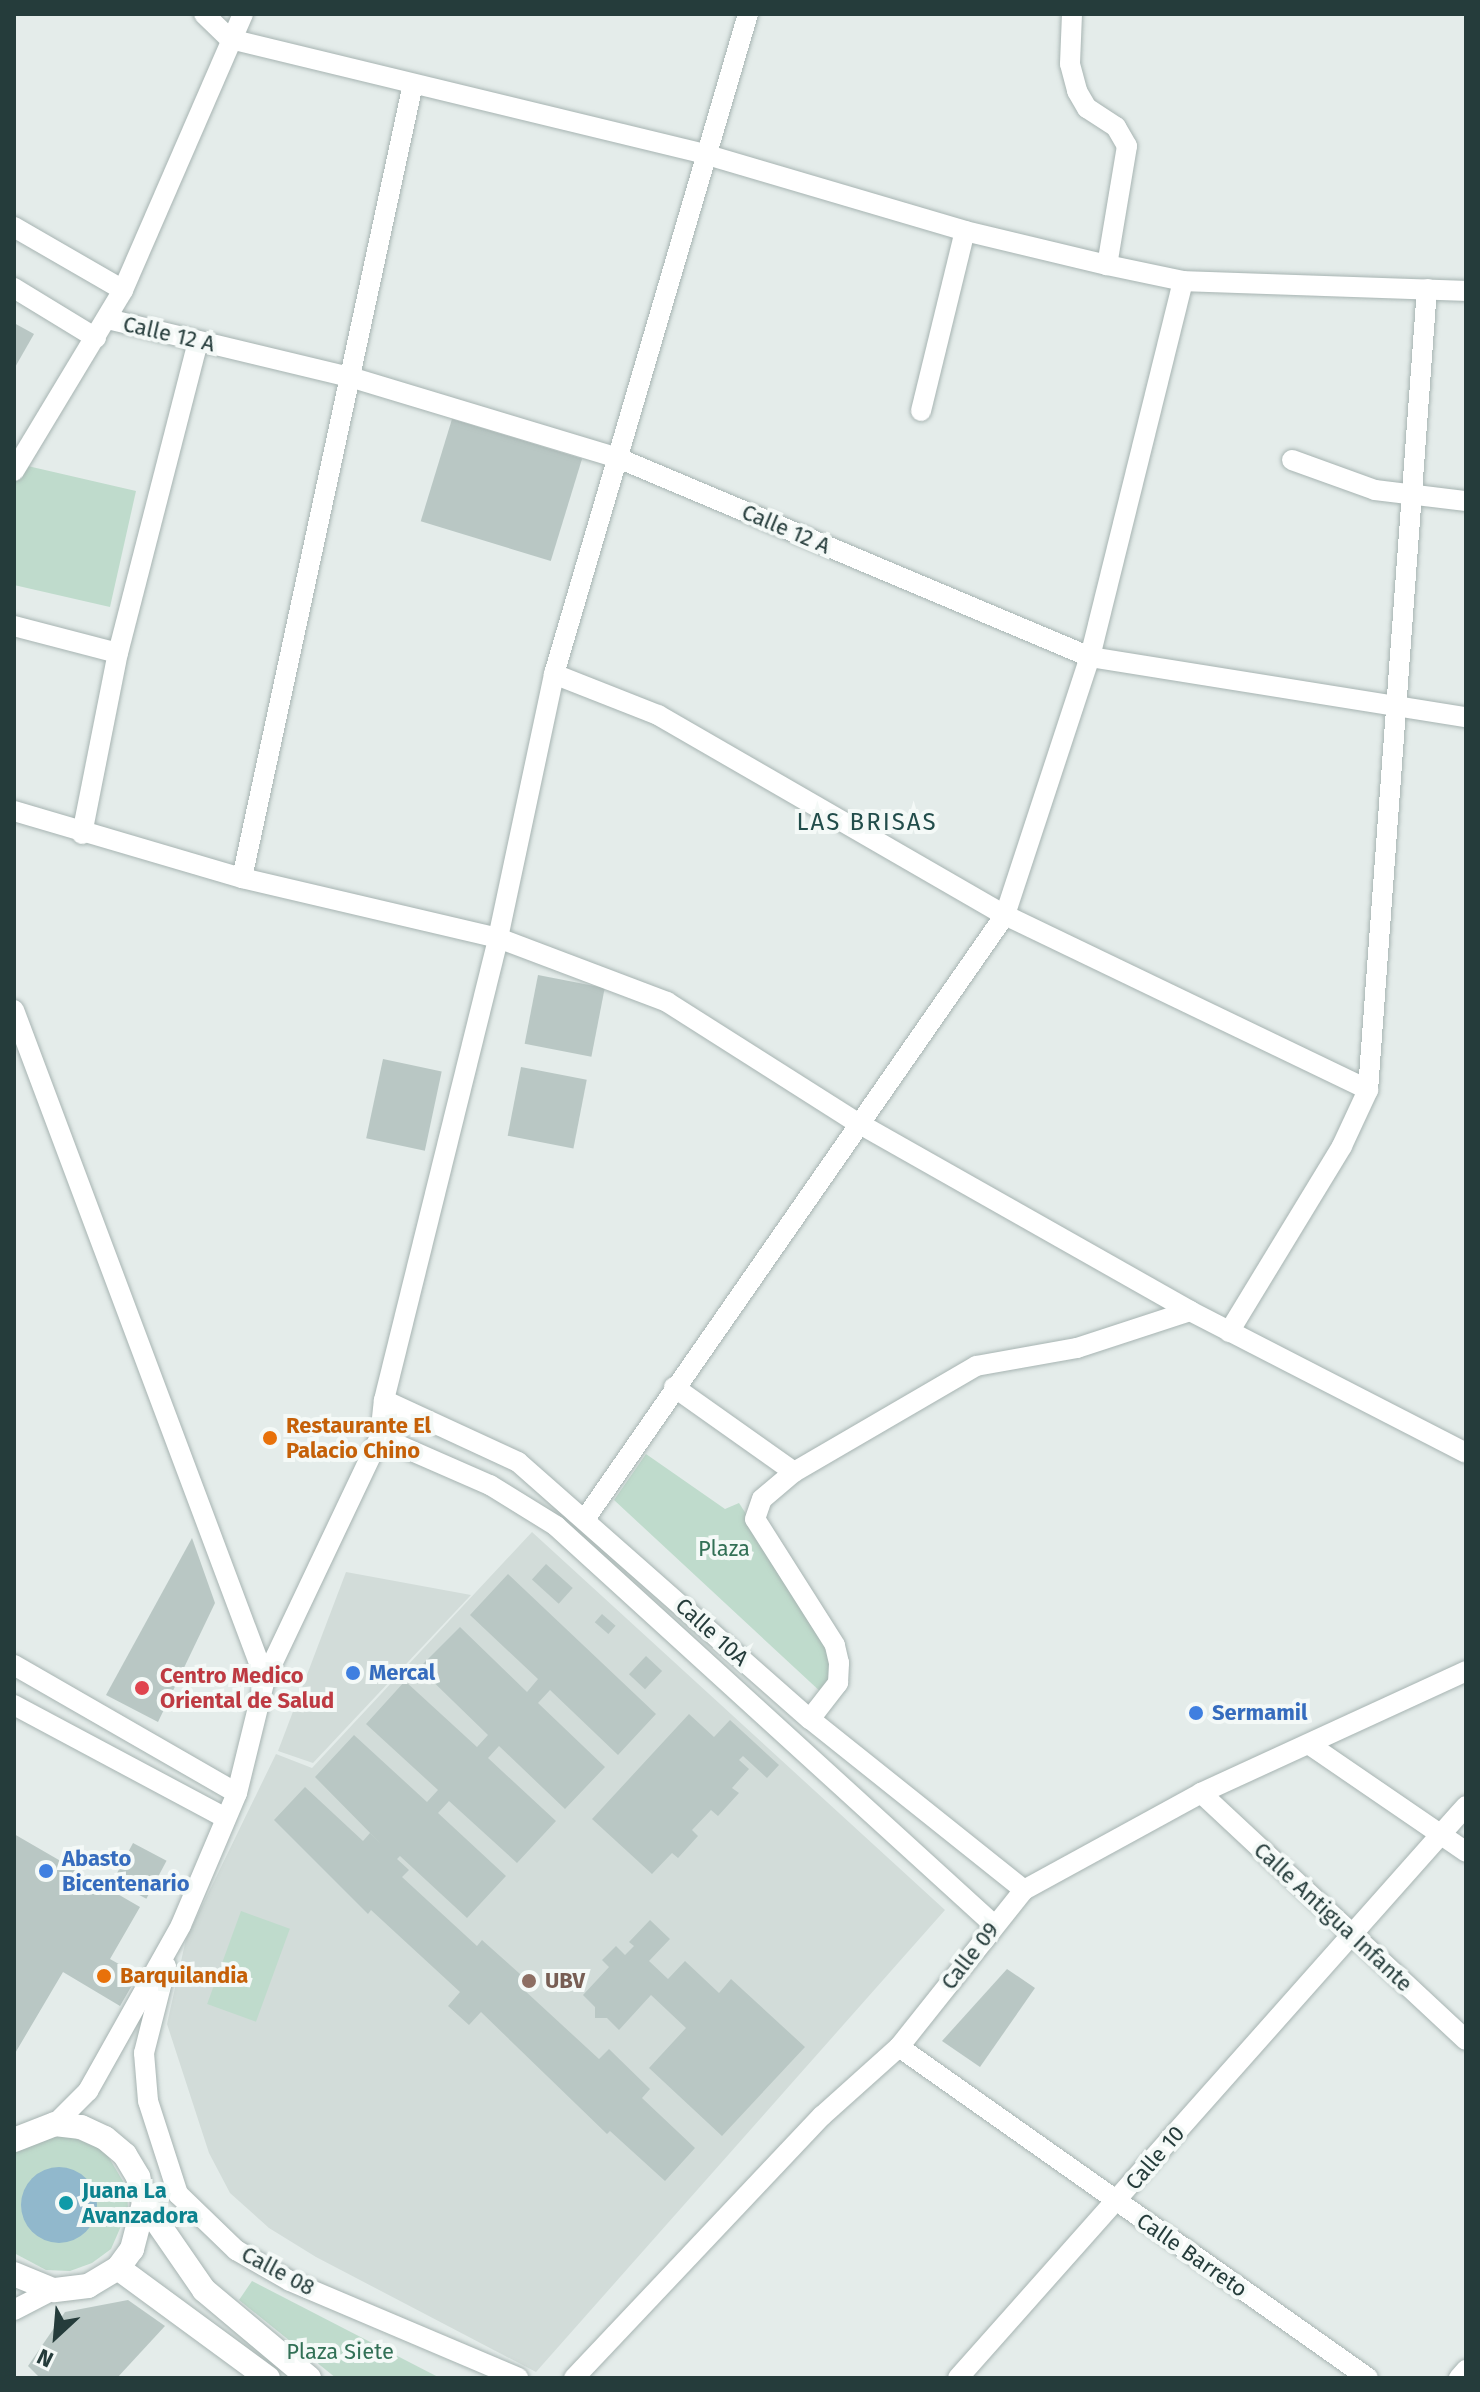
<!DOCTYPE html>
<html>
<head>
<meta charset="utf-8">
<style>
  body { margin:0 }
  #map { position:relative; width:1480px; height:2392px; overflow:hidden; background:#e4ecea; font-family:"Fira Sans",sans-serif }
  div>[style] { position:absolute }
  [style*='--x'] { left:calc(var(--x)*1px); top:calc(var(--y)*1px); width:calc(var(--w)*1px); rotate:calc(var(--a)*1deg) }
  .built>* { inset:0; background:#d2dcd9 }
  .green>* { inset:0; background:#bfdbcc; transform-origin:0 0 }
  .water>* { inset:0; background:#91b8cc }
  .round { border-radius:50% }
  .building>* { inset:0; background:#b9c7c4; transform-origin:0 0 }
  .roads { filter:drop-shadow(0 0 2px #a7b4b2) drop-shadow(0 0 2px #a7b4b2) }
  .minor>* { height:20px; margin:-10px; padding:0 10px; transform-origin:10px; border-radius:10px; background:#fff }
  .tertiary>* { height:24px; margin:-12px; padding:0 12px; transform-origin:12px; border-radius:12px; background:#fff }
  .dots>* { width:22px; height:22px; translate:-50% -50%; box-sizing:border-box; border:4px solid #f4f9f7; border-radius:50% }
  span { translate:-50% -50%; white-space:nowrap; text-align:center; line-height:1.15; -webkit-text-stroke:8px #f4f9f7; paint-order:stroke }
  .street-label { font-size:22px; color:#253c3b }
  .food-label { font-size:22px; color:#c56008; font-weight:700 }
  .left { translate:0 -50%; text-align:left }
  .park-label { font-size:22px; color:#327056 }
  .shop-label { font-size:22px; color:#366cbe; font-weight:700 }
  .health-label { font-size:22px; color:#be3a42; font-weight:700 }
  .education-label { font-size:22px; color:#785e54; font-weight:700 }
  .culture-label { font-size:22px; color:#0d838f; font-weight:700 }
  .neighbourhood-label { font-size:24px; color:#224d4b; letter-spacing:2px }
  .frame { position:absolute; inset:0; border:16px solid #253c3b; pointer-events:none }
  .north { position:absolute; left:16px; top:2296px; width:80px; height:80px; -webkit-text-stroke:6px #f4f9f7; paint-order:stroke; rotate:206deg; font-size:22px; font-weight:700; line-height:32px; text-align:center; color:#253c3b }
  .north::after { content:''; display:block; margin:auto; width:28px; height:36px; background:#253c3b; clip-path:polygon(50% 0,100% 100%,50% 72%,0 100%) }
</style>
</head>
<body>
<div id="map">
  <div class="built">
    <i style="clip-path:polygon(532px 1532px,945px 1910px,536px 2372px,316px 2257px,269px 2228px,230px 2193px,209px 2153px,167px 2024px,186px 1939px,276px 1754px,312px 1768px)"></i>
    <i style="clip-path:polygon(346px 1572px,471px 1595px,313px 1763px,278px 1751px)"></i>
  </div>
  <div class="green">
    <i style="clip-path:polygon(19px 464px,136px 491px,110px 607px,14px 585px,14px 487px)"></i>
    <i style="clip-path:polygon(646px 1454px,725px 1509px,739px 1503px,829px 1643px,832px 1682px,823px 1694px,614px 1500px)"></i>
    <i style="left:241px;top:1911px;width:52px;height:99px;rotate:20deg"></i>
    <i style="clip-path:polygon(65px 2134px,105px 2151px,127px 2188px,128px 2210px,111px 2249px,92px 2263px,70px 2271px,46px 2270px,14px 2253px,14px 2152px,24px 2144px)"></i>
    <i style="clip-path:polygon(252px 2281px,440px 2378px,336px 2378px,239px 2300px)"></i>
  </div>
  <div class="water">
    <i class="round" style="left:21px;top:2167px;width:76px;height:76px"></i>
  </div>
  <div class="building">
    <i style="clip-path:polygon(14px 323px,34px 334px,14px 369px)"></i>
    <i style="left:452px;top:419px;width:136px;height:107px;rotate:17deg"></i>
    <i style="left:538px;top:975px;width:68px;height:70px;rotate:11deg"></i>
    <i style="left:383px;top:1059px;width:60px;height:81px;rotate:12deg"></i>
    <i style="left:521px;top:1067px;width:67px;height:70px;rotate:11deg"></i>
    <i style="clip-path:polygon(192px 1538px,215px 1603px,158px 1722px,106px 1695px)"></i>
    <i style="left:546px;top:1564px;width:36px;height:21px;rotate:42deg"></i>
    <i style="clip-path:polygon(508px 1574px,656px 1714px,618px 1755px,550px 1690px,538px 1703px,605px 1767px,565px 1809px,499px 1746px,488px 1758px,556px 1821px,517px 1863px,449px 1801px,438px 1813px,506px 1876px,467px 1918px,400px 1856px,397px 1859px,409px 1870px,402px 1877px,477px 1946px,482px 1940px,529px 1982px,523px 1989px,599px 2059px,609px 2049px,650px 2089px,642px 2098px,695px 2148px,665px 2181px,610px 2131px,607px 2134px,481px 2012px,469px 2025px,448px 2006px,460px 1992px,371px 1910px,368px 1914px,274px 1820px,305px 1787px,363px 1841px,370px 1833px,380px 1843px,315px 1777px,354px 1735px,427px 1802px,438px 1790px,366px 1724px,405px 1681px,477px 1747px,488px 1735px,419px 1668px,460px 1627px,527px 1692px,538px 1679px,470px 1615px)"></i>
    <i style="left:602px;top:1614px;width:18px;height:11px;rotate:41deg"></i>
    <i style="left:646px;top:1656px;width:22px;height:25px;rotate:43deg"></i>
    <i style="clip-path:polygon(689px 1714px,714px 1737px,730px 1720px,779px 1765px,767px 1778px,743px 1756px,739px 1760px,749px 1769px,732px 1788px,739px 1793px,718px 1816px,711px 1810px,692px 1830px,698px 1836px,678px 1858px,672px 1853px,652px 1874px,592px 1819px)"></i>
    <i style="clip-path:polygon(14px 1834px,140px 1907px,110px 1959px,138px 1975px,120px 2006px,63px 1972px,14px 2055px)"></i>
    <i style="left:133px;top:1843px;width:38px;height:43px;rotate:28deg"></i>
    <i style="clip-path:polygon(650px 1920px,670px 1939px,649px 1961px,668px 1979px,685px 1961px,719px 1993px,731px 1979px,805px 2047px,722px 2136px,649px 2068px,686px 2028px,651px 1995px,619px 2030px,607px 2018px,595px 2018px,595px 2007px,583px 1995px,609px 1967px,602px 1960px,616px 1946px,625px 1955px,634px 1946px,629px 1942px)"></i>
    <i style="clip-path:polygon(1007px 1969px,1035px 1988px,980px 2067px,942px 2041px)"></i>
    <i style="clip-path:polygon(128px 2300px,165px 2326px,117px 2378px,40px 2378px,28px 2366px,65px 2312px)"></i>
  </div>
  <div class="roads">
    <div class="minor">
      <i style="--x:204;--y:14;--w:36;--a:44"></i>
      <i style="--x:230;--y:39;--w:488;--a:13.6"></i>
      <i style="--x:704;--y:154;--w:272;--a:16.4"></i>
      <i style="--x:965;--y:231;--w:146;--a:13.5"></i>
      <i style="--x:1107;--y:265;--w:78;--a:11.9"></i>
      <i style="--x:1183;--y:281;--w:283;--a:2"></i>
      <i style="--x:1072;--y:14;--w:50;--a:92.3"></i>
      <i style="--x:1070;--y:64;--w:28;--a:75"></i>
      <i style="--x:1077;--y:91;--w:20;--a:60"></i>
      <i style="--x:1087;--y:108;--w:35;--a:33"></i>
      <i style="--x:1116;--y:127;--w:22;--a:60"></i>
      <i style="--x:1127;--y:146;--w:121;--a:99.5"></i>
      <i style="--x:14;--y:227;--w:126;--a:30"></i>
      <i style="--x:14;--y:288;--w:96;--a:31.4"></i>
      <i style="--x:108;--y:319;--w:249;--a:13.5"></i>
      <i style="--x:350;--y:377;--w:280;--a:16.8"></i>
      <i style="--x:618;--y:458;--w:512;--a:22.86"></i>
      <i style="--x:1090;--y:657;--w:381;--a:9.1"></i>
      <i style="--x:921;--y:411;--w:185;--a:-76.3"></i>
      <i style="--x:1292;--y:460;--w:88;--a:19.9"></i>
      <i style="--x:1375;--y:490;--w:92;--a:6.9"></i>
      <i style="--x:14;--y:471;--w:211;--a:-58.9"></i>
      <i style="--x:123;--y:290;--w:301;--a:-66.5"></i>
      <i style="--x:14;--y:626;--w:107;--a:14.6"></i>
      <i style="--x:554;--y:674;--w:112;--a:21.5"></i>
      <i style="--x:658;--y:715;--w:401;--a:30"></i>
      <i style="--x:1005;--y:915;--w:403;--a:25.7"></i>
      <i style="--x:14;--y:811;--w:238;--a:16.4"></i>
      <i style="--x:242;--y:878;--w:263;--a:13.2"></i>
      <i style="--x:498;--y:938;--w:181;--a:20.7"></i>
      <i style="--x:667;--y:1002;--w:226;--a:32.4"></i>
      <i style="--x:858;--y:1123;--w:382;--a:29.5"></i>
      <i style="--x:1190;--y:1311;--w:310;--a:27.2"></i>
      <i style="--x:82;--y:834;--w:185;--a:-78.8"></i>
      <i style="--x:118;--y:653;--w:322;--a:-75.6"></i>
      <i style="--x:242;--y:878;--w:812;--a:-77.85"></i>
      <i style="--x:14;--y:1010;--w:715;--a:69.43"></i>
      <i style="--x:1229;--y:1332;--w:218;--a:-58.7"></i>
      <i style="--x:1342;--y:1146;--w:62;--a:-65.1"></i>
      <i style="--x:1368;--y:1090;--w:803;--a:-85.79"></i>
      <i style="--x:674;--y:1387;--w:147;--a:35.3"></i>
      <i style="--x:384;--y:1400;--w:148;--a:24.8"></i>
      <i style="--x:518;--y:1462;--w:389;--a:41.4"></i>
      <i style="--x:810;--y:1719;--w:274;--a:38.6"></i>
      <i style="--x:380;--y:1437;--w:120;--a:23.6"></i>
      <i style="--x:490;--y:1485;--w:78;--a:31.8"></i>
      <i style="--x:556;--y:1526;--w:592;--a:42.33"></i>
      <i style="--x:585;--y:1519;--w:736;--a:-55.19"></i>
      <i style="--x:1005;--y:915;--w:272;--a:-71.8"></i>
      <i style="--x:1090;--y:657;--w:387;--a:-76.1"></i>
      <i style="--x:14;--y:1665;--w:257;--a:29.9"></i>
      <i style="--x:14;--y:1705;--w:238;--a:28.1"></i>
      <i style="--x:810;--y:1719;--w:46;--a:-52.1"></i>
      <i style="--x:838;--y:1683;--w:20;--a:-87"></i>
      <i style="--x:839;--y:1663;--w:18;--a:-103"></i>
      <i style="--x:835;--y:1645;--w:149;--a:-122.4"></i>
      <i style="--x:755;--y:1519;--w:21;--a:-71"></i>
      <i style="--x:762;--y:1499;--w:42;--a:-40.2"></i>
      <i style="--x:794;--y:1472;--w:211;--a:-30.2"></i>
      <i style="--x:976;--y:1366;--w:103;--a:-10.1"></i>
      <i style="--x:1077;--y:1348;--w:119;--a:-18.1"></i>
      <i style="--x:1310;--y:1745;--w:189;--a:34.4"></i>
      <i style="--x:1201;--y:1793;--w:362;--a:43"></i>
      <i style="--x:166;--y:1966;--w:90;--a:104.2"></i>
      <i style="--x:144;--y:2053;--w:48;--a:85.2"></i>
      <i style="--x:148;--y:2101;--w:98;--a:72.1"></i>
      <i style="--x:178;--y:2194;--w:81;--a:44"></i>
      <i style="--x:236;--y:2250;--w:62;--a:29.9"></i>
      <i style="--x:290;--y:2281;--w:248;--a:23"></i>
      <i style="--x:899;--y:2047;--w:574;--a:35.21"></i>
      <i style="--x:55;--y:2124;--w:47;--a:-45"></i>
      <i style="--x:88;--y:2091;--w:190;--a:-60.7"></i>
      <i style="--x:181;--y:1925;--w:143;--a:-67"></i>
      <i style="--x:237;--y:1793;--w:117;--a:-76.2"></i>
      <i style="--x:265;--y:1679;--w:268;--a:-64.6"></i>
      <i style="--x:380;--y:1437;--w:37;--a:-84"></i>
      <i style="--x:384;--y:1400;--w:476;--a:-76.1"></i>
      <i style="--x:498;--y:938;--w:270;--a:-78"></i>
      <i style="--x:554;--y:674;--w:688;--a:-73.62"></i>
      <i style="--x:14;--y:2310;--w:44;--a:-27.1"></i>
      <i style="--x:574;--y:2378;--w:361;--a:-46.6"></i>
      <i style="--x:822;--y:2116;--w:103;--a:-41.9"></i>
      <i style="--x:899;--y:2047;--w:201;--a:-51.5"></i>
      <i style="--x:1024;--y:1890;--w:202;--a:-28.7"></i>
      <i style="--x:1201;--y:1793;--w:292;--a:-24.7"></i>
      <i style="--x:958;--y:2378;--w:765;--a:-48.39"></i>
      <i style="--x:1459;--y:2378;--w:11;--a:-49"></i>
    </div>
    <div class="tertiary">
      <i style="--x:14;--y:2140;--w:44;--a:-21.3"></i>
      <i style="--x:55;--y:2124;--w:26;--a:7"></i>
      <i style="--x:81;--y:2127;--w:26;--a:25"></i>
      <i style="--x:105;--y:2138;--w:26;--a:40"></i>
      <i style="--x:125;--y:2155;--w:26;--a:59"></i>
      <i style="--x:138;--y:2177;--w:27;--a:77"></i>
      <i style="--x:144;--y:2203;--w:48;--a:104.6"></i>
      <i style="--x:132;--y:2249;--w:24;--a:126"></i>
      <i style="--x:118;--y:2268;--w:35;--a:149"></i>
      <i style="--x:88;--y:2286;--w:35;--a:173"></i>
      <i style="--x:53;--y:2290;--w:42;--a:-157.7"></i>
      <i style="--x:144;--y:2203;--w:106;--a:55.4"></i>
      <i style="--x:204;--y:2290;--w:137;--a:40"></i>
      <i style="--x:118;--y:2268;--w:186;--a:36.3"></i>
    </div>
  </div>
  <div class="dots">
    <i style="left:270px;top:1438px;background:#e8710a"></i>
    <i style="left:353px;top:1673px;background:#3f7fe0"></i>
    <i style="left:142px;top:1688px;background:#e0444e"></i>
    <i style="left:1196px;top:1713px;background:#3f7fe0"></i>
    <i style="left:46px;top:1871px;background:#3f7fe0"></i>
    <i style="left:104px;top:1976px;background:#e8710a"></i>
    <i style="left:529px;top:1981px;background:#8d6e63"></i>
    <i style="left:66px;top:2203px;background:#0f9aa8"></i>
  </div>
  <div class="street-label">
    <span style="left:169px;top:334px;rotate:13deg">Calle 12 A</span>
    <span style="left:786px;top:529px;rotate:23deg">Calle 12 A</span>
    <span style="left:712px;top:1632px;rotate:42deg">Calle 10A</span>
    <span style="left:1333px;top:1917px;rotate:43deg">Calle Antigua Infante</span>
    <span style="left:970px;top:1956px;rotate:-52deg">Calle 09</span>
    <span style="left:1155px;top:2158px;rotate:-49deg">Calle 10</span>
    <span style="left:1192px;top:2255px;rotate:35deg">Calle Barreto</span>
    <span style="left:278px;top:2271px;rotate:28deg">Calle 08</span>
  </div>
  <div class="food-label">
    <span class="left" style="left:286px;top:1438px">Restaurante El<br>Palacio Chino</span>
    <span class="left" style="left:120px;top:1976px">Barquilandia</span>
  </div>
  <div class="park-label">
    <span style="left:724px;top:1549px">Plaza</span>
    <span style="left:340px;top:2352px">Plaza Siete</span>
  </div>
  <div class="shop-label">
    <span class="left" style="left:369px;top:1673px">Mercal</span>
    <span class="left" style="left:1212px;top:1713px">Sermamil</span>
    <span class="left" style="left:62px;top:1871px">Abasto<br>Bicentenario</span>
  </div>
  <div class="health-label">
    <span class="left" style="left:160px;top:1688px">Centro Medico<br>Oriental de Salud</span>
  </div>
  <div class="education-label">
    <span class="left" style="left:545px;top:1981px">UBV</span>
  </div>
  <div class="culture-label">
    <span class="left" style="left:82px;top:2203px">Juana La<br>Avanzadora</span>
  </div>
  <div class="neighbourhood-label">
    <span style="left:867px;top:823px">LAS BRISAS</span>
  </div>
  <div class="frame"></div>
  <div class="north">N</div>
</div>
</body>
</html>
